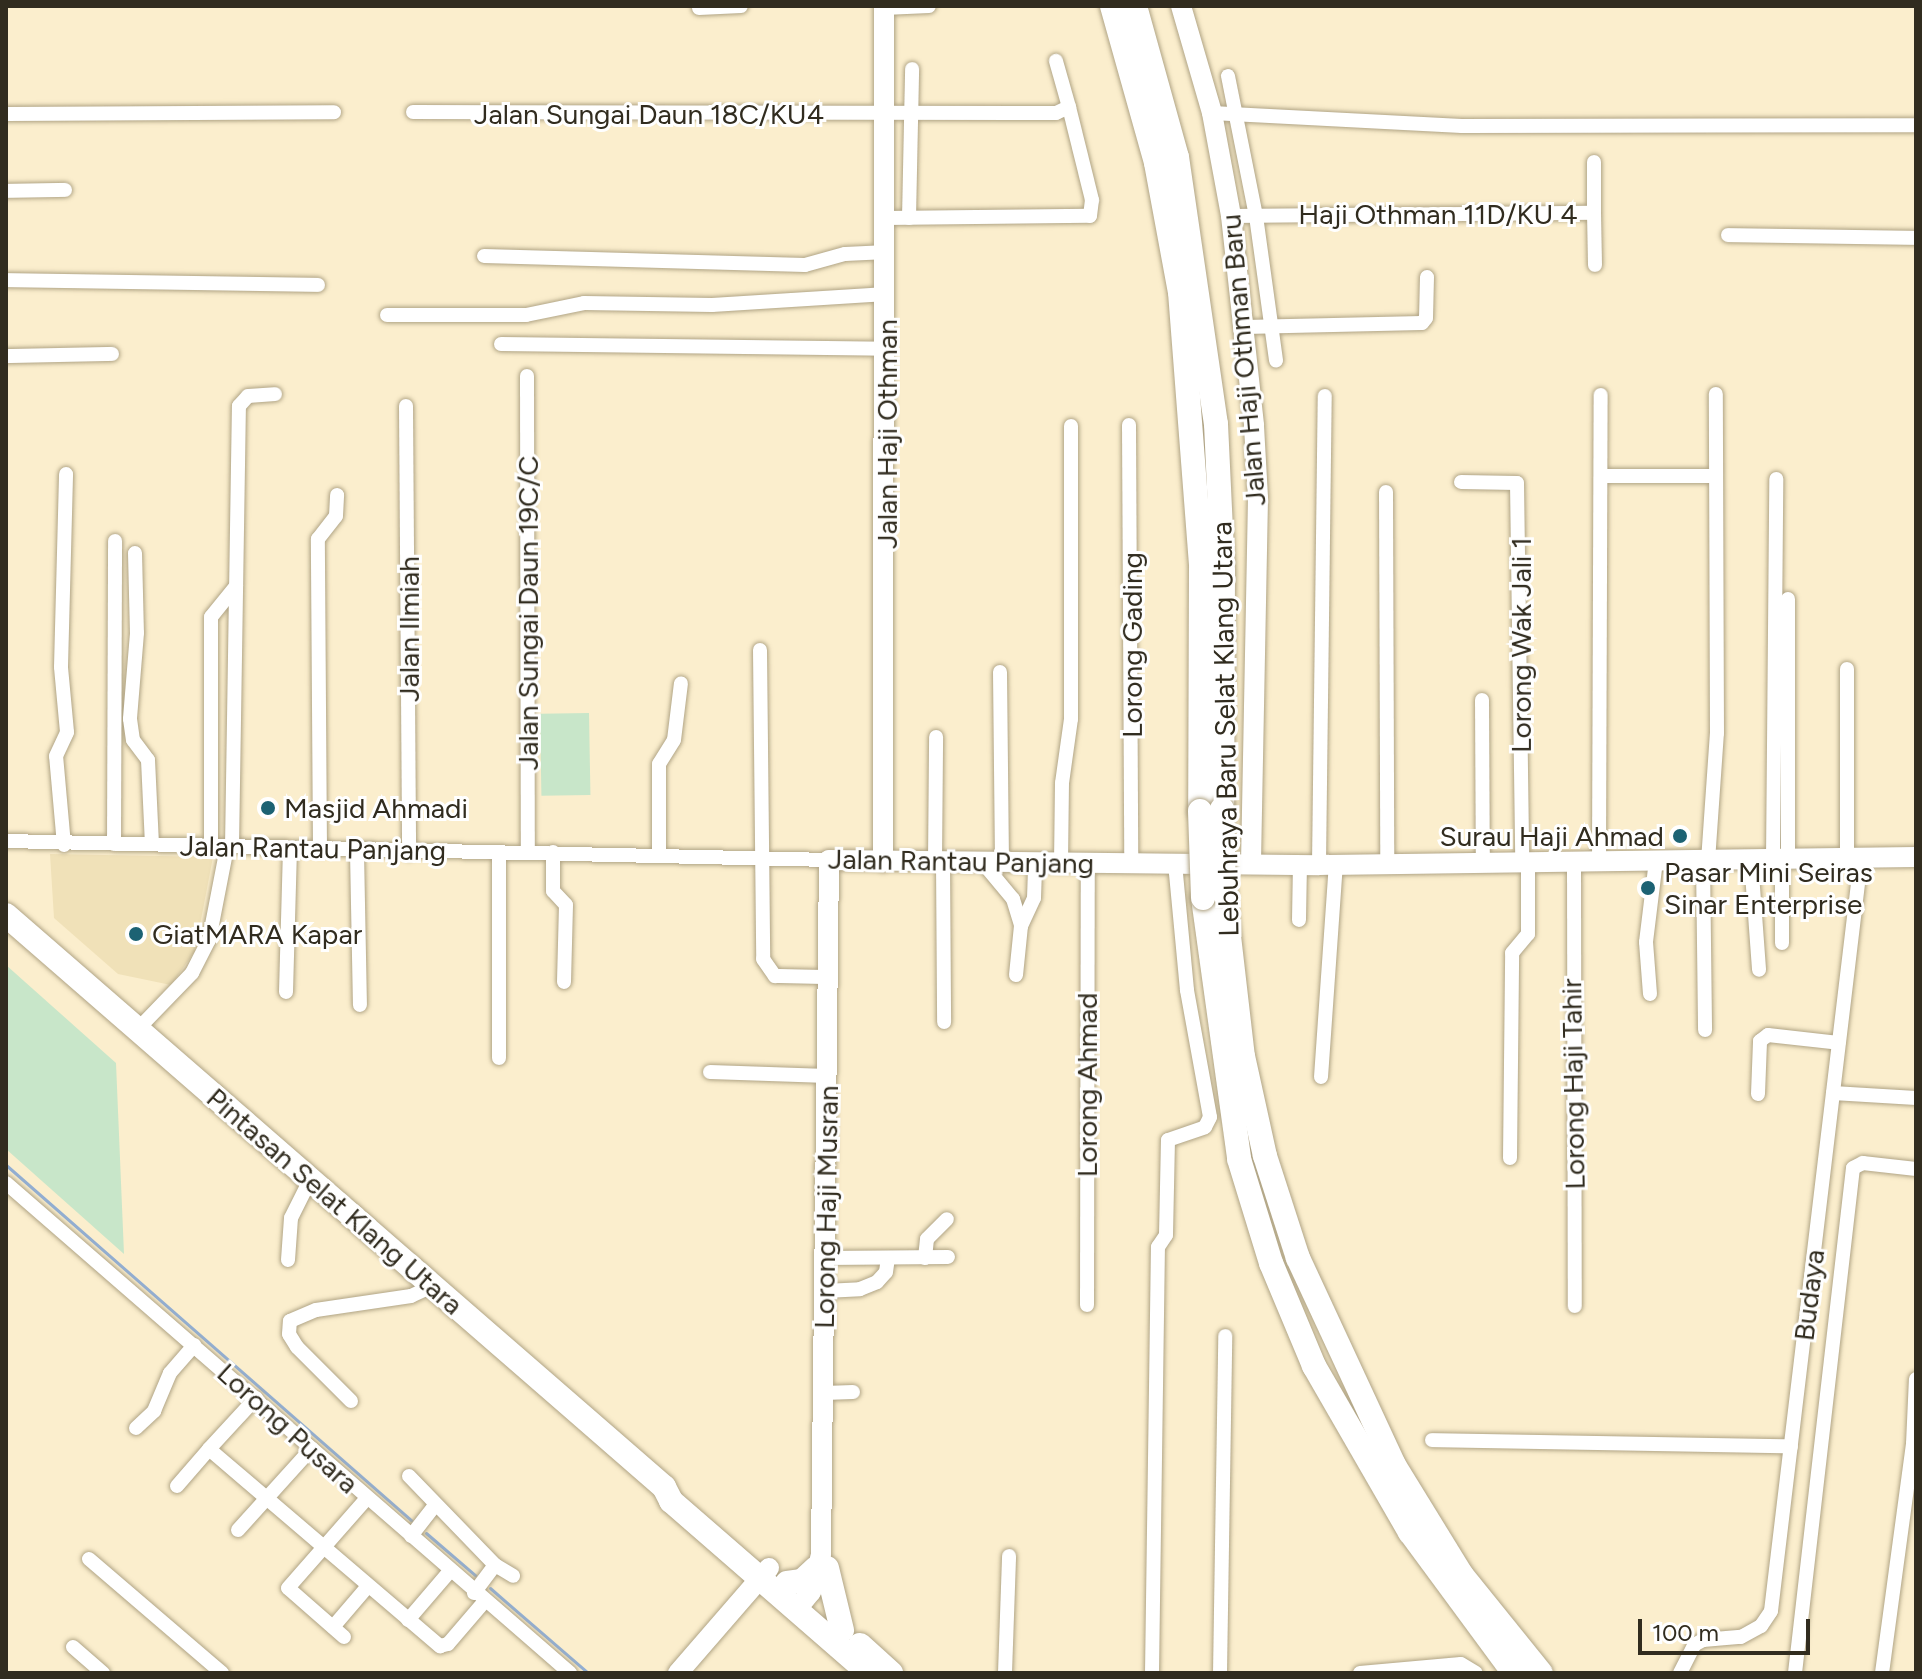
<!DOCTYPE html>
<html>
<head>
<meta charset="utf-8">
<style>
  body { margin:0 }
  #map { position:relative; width:1922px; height:1679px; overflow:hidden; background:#fbeecd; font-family:Figtree,sans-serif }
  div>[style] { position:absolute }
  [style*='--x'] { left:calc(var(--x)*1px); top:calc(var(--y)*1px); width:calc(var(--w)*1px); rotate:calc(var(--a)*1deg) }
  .built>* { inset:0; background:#f0e1b8 }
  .green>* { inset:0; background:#c8e6c9; transform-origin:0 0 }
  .stream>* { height:3px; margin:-1.5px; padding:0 1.5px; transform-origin:1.5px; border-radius:1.5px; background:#92aed2 }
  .roads { filter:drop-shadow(0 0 2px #b0a485) drop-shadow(0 0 2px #b0a485) }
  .street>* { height:14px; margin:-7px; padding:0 7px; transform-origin:7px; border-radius:7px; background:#fff }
  .secondary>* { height:20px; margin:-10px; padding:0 10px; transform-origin:10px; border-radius:10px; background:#fff }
  .highway>* { height:24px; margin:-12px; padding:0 12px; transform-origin:12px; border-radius:12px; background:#fff }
  .bridges { filter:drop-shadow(0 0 2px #b0a485) drop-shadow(0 0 2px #b0a485) }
  .highway-bridge>* { height:24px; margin:-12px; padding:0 12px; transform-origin:12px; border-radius:12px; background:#fff }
  .dots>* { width:22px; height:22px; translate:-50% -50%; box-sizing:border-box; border:4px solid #fff; border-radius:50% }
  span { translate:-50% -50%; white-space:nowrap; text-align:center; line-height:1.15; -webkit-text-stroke:6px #fff; paint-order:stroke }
  .street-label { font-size:28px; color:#312c1f }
  .poi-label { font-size:28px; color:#312c1f }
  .left { translate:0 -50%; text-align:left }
  .right { translate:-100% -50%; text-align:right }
  .frame { position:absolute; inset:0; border:8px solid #312c1f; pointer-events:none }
  .scale { position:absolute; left:1638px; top:1619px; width:172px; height:36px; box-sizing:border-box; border:4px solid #312c1f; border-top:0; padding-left:10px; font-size:24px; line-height:28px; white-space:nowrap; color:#312c1f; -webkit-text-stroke:6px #fff; paint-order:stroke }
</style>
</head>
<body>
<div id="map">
  <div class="built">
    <i style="clip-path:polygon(50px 854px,213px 857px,195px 951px,171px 985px,118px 974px,54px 918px)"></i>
  </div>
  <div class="green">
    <i style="left:589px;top:713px;width:82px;height:49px;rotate:89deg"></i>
    <i style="clip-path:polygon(6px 965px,116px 1063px,124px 1254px,6px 1149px)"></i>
  </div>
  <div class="stream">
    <i style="--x:6;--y:1165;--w:539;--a:41.24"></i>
    <i style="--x:426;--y:1533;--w:65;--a:40.6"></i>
    <i style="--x:490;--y:1588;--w:130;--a:40.9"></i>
  </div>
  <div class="roads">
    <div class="street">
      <i style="--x:699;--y:8;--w:42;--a:-2.7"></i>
      <i style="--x:884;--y:8;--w:45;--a:-2.5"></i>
      <i style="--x:1228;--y:76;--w:143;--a:78.7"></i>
      <i style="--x:1256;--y:216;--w:146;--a:82.1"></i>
      <i style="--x:413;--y:112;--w:643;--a:0.09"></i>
      <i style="--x:1056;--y:113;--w:14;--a:-25"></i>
      <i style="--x:1069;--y:107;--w:48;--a:-105.8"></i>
      <i style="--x:1212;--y:113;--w:250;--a:3"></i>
      <i style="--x:1462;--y:126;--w:454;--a:-0.1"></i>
      <i style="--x:6;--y:114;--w:328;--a:-0.3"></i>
      <i style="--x:6;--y:191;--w:59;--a:-1"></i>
      <i style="--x:1594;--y:213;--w:52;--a:88.9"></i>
      <i style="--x:1231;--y:216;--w:363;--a:-0.5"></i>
      <i style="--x:1594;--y:213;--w:51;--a:-90"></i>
      <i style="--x:886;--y:218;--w:204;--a:-0.6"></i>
      <i style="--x:1090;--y:216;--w:16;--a:-83"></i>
      <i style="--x:1092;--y:200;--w:96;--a:-103.9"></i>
      <i style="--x:909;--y:218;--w:149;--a:-88.8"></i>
      <i style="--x:1728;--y:235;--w:188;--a:0.9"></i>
      <i style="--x:484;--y:256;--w:321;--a:1.6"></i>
      <i style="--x:805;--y:265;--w:41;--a:-15.4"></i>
      <i style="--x:845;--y:254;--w:42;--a:-2.7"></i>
      <i style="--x:6;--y:280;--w:312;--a:0.9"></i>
      <i style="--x:387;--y:315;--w:139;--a:0"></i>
      <i style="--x:526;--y:315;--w:59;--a:-11.7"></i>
      <i style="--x:584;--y:303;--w:128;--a:0.9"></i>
      <i style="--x:712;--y:305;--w:175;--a:-3.6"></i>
      <i style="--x:1245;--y:327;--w:177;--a:-1.3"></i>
      <i style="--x:1422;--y:323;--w:6;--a:-51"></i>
      <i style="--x:1426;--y:318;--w:41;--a:-88.6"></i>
      <i style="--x:501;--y:344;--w:386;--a:0.7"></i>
      <i style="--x:6;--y:356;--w:106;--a:-1.1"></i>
      <i style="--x:527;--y:376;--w:475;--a:89.9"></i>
      <i style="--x:406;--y:406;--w:447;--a:89.6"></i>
      <i style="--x:1129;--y:425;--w:439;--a:89.7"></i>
      <i style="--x:1601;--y:476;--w:115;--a:0"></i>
      <i style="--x:1461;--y:482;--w:56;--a:1"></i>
      <i style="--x:1517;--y:483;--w:380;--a:89.2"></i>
      <i style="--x:1386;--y:492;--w:373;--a:89.8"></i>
      <i style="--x:135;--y:553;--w:80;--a:88.6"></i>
      <i style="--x:137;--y:633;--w:86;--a:94.7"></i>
      <i style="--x:130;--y:719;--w:21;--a:82"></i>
      <i style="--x:133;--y:740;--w:25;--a:53"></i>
      <i style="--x:148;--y:760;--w:84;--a:87.3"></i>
      <i style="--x:1788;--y:599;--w:260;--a:90"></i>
      <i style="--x:760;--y:650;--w:309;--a:89.4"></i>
      <i style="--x:763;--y:959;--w:21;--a:55"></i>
      <i style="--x:775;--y:976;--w:53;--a:1.1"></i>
      <i style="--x:1847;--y:669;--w:189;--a:90"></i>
      <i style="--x:1000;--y:672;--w:191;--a:89.4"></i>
      <i style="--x:1482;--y:700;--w:164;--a:89.7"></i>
      <i style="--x:6;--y:841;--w:823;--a:1.32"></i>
      <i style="--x:114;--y:844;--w:303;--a:-89.8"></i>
      <i style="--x:64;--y:845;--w:89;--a:-95.1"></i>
      <i style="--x:56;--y:756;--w:26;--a:-65"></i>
      <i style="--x:67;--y:732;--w:65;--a:-95.3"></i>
      <i style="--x:61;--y:667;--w:193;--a:-88.5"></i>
      <i style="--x:211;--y:845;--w:228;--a:-90"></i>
      <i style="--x:211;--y:617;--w:40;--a:-51"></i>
      <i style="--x:232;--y:847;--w:441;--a:-89.1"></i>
      <i style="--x:239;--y:406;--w:13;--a:-48"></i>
      <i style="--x:248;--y:396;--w:27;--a:-4"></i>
      <i style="--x:320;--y:849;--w:310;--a:-90.4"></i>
      <i style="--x:318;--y:539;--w:29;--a:-52"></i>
      <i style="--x:336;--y:516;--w:21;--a:-87"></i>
      <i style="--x:357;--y:852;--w:153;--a:88.9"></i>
      <i style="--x:553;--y:852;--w:39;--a:90"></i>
      <i style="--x:553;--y:891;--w:19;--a:47"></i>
      <i style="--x:566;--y:905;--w:77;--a:91.5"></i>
      <i style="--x:659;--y:855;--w:91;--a:-90"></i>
      <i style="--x:659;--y:764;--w:28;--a:-58"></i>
      <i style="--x:674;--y:740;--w:57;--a:-83"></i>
      <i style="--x:1773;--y:859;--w:380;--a:-89.5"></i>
      <i style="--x:1782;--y:859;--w:84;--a:90"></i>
      <i style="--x:1751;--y:860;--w:110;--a:85.8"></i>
      <i style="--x:1703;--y:861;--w:169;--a:89.3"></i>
      <i style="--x:1708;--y:861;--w:128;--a:-86"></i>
      <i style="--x:1717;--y:733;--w:339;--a:-90.2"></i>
      <i style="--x:935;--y:862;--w:125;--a:-89.5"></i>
      <i style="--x:943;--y:862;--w:160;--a:89.6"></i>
      <i style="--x:1599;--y:862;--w:467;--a:-89.8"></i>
      <i style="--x:983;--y:863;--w:47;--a:50.2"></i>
      <i style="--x:1013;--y:899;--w:28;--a:73"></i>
      <i style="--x:1574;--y:863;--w:443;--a:89.9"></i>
      <i style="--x:1061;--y:864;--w:81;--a:-89.3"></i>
      <i style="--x:1062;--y:783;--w:65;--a:-82"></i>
      <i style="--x:1071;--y:719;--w:293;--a:-90"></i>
      <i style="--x:1319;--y:865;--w:469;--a:-89.3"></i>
      <i style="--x:1299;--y:920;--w:55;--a:-89"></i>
      <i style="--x:1016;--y:975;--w:49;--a:-84.2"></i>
      <i style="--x:1021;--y:926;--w:31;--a:-65"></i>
      <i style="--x:1034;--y:898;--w:35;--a:-88"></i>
      <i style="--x:286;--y:992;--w:143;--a:-88.4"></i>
      <i style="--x:1650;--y:994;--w:52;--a:-94.4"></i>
      <i style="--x:1646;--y:942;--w:82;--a:-83"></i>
      <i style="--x:138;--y:1029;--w:78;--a:-46"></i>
      <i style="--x:192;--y:973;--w:37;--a:-63"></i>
      <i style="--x:209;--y:940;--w:95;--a:-79"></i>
      <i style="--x:499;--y:1058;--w:206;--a:-90"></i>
      <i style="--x:710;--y:1072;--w:118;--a:1.9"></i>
      <i style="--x:1321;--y:1077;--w:213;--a:-86"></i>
      <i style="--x:1833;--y:1093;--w:83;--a:3.4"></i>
      <i style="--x:1758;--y:1094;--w:53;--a:-87.8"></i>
      <i style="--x:1760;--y:1041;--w:10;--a:-37"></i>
      <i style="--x:1768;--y:1035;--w:71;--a:6.4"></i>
      <i style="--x:1510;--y:1158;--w:205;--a:-89.4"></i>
      <i style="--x:1512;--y:953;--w:25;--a:-50"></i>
      <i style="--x:1528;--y:934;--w:71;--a:-90"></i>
      <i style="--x:6;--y:1183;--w:747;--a:40.98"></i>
      <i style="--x:825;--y:1258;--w:123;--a:-0.5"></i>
      <i style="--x:925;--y:1258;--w:19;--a:-84"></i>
      <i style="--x:927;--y:1239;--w:28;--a:-45"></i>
      <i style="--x:288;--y:1260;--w:42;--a:-85.9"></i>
      <i style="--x:291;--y:1218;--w:42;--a:-63.4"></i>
      <i style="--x:825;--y:1291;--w:35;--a:-3"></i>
      <i style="--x:860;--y:1289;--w:18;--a:-22"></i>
      <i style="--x:877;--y:1282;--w:13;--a:-48"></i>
      <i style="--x:886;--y:1272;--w:14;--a:-82"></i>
      <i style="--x:1087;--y:1305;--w:441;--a:-89.9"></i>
      <i style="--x:824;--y:1393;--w:29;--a:-2"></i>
      <i style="--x:256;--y:1398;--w:69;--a:132.7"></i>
      <i style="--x:209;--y:1449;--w:304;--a:40.5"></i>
      <i style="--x:440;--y:1646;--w:8;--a:-14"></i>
      <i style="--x:448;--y:1644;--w:55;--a:-49.4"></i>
      <i style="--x:351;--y:1401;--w:76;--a:-135"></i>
      <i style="--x:297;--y:1347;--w:15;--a:-122"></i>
      <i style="--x:289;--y:1334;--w:13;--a:-86"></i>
      <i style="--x:290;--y:1321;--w:28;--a:-23"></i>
      <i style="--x:316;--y:1310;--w:96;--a:-8.4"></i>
      <i style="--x:411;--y:1296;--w:23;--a:-25"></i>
      <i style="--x:136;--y:1428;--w:25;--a:-43"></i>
      <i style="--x:154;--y:1411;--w:41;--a:-67.2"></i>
      <i style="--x:170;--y:1373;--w:37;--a:-49"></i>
      <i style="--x:1432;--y:1440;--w:359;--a:1"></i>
      <i style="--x:409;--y:1476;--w:124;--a:46"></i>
      <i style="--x:495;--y:1565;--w:35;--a:127"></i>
      <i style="--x:177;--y:1486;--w:49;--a:-49.1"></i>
      <i style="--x:238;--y:1530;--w:110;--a:-47.9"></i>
      <i style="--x:411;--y:1536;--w:39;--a:-52"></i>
      <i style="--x:89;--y:1559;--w:175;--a:40.6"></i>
      <i style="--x:495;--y:1565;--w:21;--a:31"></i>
      <i style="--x:408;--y:1620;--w:65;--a:-49.4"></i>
      <i style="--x:333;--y:1627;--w:54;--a:-49.5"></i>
      <i style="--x:344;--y:1637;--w:74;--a:-138.8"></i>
      <i style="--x:288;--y:1588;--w:120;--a:-48.7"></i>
      <i style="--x:73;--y:1647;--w:40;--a:41"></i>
      <i style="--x:1005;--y:1673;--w:117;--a:-88"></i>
      <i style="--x:1152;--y:1673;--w:426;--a:-89.2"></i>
      <i style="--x:1158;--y:1247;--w:14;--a:-56"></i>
      <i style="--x:1166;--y:1235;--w:95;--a:-88.8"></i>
      <i style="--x:1168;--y:1140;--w:39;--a:-19"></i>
      <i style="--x:1205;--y:1127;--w:11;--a:-63"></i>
      <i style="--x:1210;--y:1117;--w:129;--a:-100.3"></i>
      <i style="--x:1187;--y:990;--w:127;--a:-95.4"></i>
      <i style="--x:1220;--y:1673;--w:337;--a:-89.1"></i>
      <i style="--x:1360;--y:1673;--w:101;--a:-5.1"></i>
      <i style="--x:1461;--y:1664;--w:17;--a:31"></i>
      <i style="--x:1680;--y:1673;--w:31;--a:-63"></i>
      <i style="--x:1694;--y:1645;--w:10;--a:-29"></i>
      <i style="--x:1703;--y:1640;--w:38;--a:-5"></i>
      <i style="--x:1741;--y:1637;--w:23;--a:-29"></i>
      <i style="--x:1761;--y:1626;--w:18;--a:-56"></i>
      <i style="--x:1771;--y:1611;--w:758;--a:-83.18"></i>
      <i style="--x:1795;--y:1673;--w:508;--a:-83.45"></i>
      <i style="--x:1853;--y:1168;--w:11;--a:-27"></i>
      <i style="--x:1863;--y:1163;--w:53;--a:6.5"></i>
      <i style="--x:1882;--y:1673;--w:231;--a:-82.3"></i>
      <i style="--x:1913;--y:1444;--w:65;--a:-87.4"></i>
    </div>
    <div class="secondary">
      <i style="--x:1181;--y:6;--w:111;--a:73.8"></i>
      <i style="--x:1212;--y:113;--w:105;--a:79.5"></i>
      <i style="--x:1231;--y:216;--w:211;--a:83.7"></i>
      <i style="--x:1254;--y:426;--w:72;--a:86.8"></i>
      <i style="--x:1258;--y:498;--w:365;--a:91.1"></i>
      <i style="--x:883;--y:862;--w:856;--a:-89.93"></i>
      <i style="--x:797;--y:1609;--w:22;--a:-51"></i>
      <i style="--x:811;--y:1592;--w:39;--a:-75"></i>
      <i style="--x:821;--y:1554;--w:694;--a:-89.34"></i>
      <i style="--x:829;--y:860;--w:490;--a:0.6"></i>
      <i style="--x:1319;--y:865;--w:597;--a:-0.77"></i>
      <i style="--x:678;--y:1673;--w:139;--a:-49.1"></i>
    </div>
    <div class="highway">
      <i style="--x:1112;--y:6;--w:163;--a:74.3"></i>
      <i style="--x:1156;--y:163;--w:131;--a:79.5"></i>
      <i style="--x:1180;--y:292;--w:277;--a:85.6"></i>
      <i style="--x:1201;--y:568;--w:243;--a:90.2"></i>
      <i style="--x:1135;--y:6;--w:157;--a:74.5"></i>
      <i style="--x:1177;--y:157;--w:270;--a:81.7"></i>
      <i style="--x:1216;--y:424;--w:147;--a:87.3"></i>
      <i style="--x:1223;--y:571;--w:238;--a:90.2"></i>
      <i style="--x:1224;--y:893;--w:164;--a:83.4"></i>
      <i style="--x:1243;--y:1056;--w:102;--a:77.6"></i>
      <i style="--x:1265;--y:1156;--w:107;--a:72.1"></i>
      <i style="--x:1298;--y:1258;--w:228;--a:65.1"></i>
      <i style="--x:1394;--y:1465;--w:128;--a:58.4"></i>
      <i style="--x:1461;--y:1574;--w:127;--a:51.1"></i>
      <i style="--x:1203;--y:898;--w:263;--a:82.1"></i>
      <i style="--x:1239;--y:1159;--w:109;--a:72.9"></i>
      <i style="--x:1271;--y:1263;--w:112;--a:67.3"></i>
      <i style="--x:1314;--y:1366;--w:192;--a:60"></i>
      <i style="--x:1410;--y:1532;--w:175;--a:53.6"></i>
      <i style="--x:6;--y:915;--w:872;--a:41"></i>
      <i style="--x:664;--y:1487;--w:16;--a:63"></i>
      <i style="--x:671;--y:1501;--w:262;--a:41"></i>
      <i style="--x:827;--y:1568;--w:64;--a:76.4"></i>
      <i style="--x:787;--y:1583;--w:15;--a:-8"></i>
      <i style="--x:802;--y:1581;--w:18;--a:-43"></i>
      <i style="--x:860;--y:1645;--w:42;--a:42.1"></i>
    </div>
  </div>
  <div class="bridges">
    <div class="highway-bridge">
      <i style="--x:1222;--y:809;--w:84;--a:88.6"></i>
      <i style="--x:1200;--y:811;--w:87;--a:88"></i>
    </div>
  </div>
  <div class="dots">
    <i style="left:268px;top:808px;background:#1c6273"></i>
    <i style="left:1680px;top:836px;background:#1c6273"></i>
    <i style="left:1648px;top:888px;background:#1c6273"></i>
    <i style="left:136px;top:934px;background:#1c6273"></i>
  </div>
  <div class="street-label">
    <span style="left:649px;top:114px">Jalan Sungai Daun 18C/KU4</span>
    <span style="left:1438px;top:214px">Haji Othman 11D/KU 4</span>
    <span style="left:1243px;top:360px;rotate:-95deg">Jalan Haji Othman Baru</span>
    <span style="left:887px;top:434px;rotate:-90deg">Jalan Haji Othman</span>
    <span style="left:528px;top:613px;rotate:-90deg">Jalan Sungai Daun 19C/C</span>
    <span style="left:409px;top:629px;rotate:-90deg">Jalan Ilmiah</span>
    <span style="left:1132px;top:645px;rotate:-90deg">Lorong Gading</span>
    <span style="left:1521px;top:645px;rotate:-90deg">Lorong Wak Jali 1</span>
    <span style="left:1225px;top:729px;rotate:-91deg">Lebuhraya Baru Selat Klang Utara</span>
    <span style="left:313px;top:848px;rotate:1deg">Jalan Rantau Panjang</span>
    <span style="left:961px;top:861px;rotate:1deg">Jalan Rantau Panjang</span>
    <span style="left:1573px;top:1084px;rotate:-91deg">Lorong Haji Tahir</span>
    <span style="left:1087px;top:1085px;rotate:-90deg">Lorong Ahmad</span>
    <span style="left:335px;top:1201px;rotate:41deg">Pintasan Selat Klang Utara</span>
    <span style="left:826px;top:1207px;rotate:-89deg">Lorong Haji Musran</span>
    <span style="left:1809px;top:1295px;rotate:-83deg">Budaya</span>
    <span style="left:288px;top:1428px;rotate:42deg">Lorong Pusara</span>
  </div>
  <div class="poi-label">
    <span class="left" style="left:284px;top:808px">Masjid Ahmadi</span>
    <span class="right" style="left:1664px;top:836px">Surau Haji Ahmad</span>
    <span class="left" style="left:1664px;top:888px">Pasar Mini Seiras<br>Sinar Enterprise</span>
    <span class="left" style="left:152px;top:934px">GiatMARA Kapar</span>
  </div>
  <div class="frame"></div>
  <div class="scale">100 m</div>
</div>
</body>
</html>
